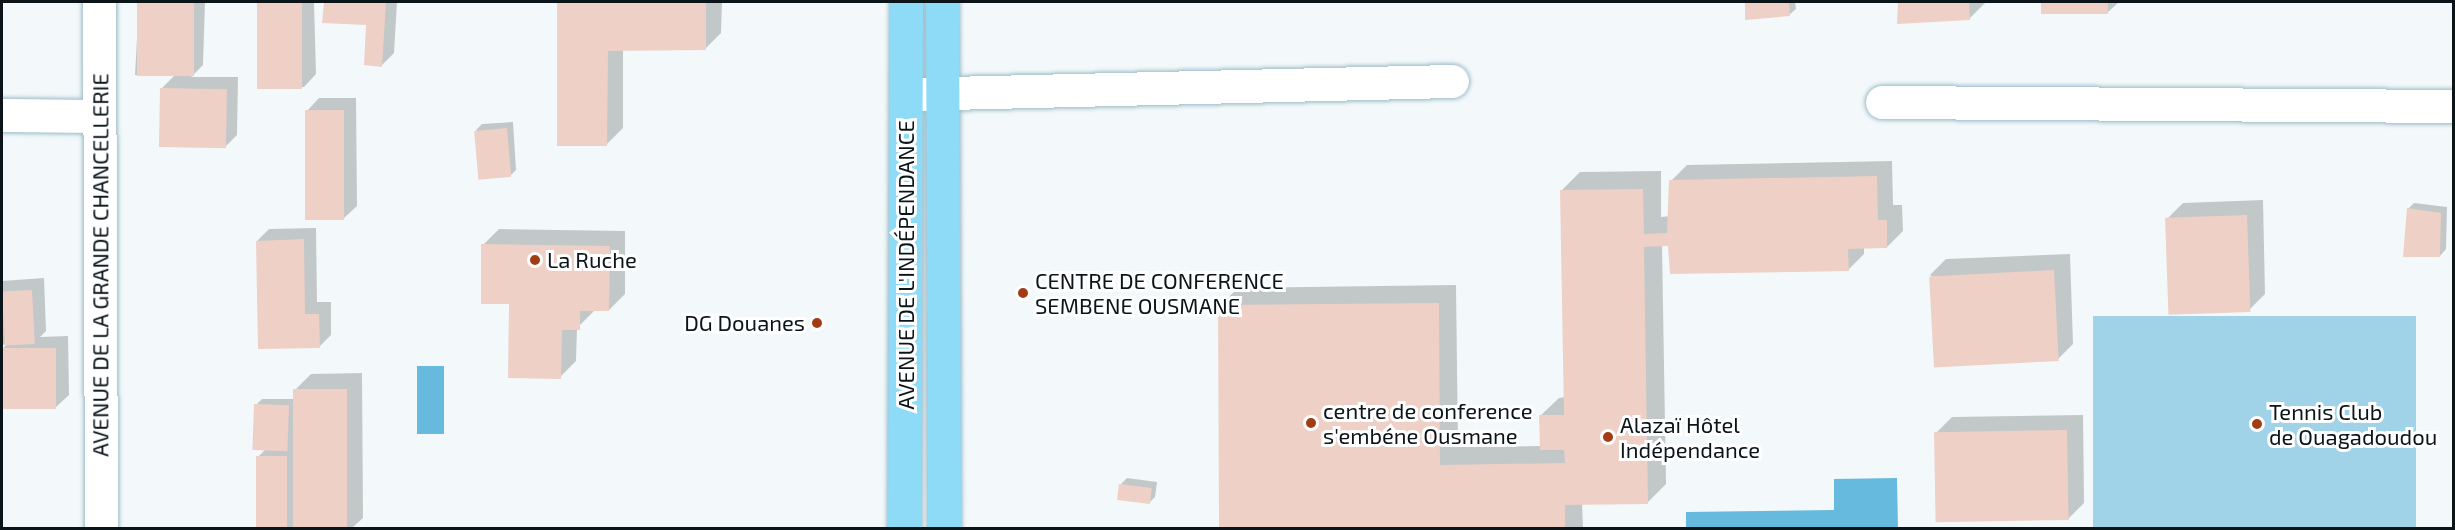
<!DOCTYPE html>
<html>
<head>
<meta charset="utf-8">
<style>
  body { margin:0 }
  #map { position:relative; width:2455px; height:530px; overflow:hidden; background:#f3f9fb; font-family:"Exo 2",sans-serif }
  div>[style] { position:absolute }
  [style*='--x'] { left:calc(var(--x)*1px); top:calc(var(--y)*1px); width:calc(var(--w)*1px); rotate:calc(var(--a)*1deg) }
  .green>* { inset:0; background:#a0d2e8; transform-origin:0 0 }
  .water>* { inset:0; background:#65bade; transform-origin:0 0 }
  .shadow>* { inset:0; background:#0003 }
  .building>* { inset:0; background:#eed0c6; transform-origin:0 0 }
  .roads { filter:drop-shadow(0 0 2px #9ebbc8) drop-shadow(0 0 2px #9ebbc8) }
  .minor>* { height:33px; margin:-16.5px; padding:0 16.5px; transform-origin:16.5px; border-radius:16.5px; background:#fff }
  .major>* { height:33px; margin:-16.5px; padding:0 16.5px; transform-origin:16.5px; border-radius:16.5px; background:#8edbf8 }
  .dots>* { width:16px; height:16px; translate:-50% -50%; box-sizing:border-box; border:3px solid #fff; border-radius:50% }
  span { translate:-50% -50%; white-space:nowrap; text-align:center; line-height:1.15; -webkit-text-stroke:6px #fff; paint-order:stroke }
  .poi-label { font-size:22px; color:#0a1419 }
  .left { translate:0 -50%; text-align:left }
  .right { translate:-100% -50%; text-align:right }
  .street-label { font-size:22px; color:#0a1419 }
  .frame { position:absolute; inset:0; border:3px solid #0a1419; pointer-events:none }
</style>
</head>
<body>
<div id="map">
  <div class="green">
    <i style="left:2416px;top:316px;width:212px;height:323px;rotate:90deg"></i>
  </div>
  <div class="water">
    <i style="left:417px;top:366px;width:27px;height:68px"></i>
    <i style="clip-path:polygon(1897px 478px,1898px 528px,1686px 528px,1686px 512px,1834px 510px,1834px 479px)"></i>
  </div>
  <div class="shadow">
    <i style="clip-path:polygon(139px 2px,205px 2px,203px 65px,191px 77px,238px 77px,237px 135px,225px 147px,161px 89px,174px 76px,135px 75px)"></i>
    <i style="clip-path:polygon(258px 2px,314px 2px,316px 74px,304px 87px,261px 88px)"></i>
    <i style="clip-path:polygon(325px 2px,397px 2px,394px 53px,382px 65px,367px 23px,324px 21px)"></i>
    <i style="clip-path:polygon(559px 2px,722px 2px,721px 33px,705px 49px,623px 49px,623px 128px,607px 144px,558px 145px)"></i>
    <i style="clip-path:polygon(1747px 2px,1795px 2px,1796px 9px,1789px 15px,1747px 18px)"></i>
    <i style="clip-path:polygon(1899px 2px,1985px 2px,1985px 3px,1969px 19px,1899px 22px)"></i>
    <i style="clip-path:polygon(2042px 2px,2119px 2px,2107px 13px,2042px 13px)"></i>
    <i style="clip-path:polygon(319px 98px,356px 98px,357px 206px,344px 218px,307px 111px)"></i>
    <i style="clip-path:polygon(513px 122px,516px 170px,510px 176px,476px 130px,482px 124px)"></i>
    <i style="clip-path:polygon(1892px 161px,1893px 205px,1902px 205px,1903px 231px,1887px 247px,1864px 247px,1864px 254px,1848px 270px,1671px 241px,1662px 245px,1666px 484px,1648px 502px,1582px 503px,1583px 528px,1328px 528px,1219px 306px,1238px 288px,1456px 285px,1458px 447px,1541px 446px,1540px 416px,1559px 398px,1565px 397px,1561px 191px,1580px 172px,1661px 171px,1661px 217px,1671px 216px,1671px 181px,1687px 165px)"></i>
    <i style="clip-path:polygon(2263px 200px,2265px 294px,2249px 310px,2167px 219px,2183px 203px)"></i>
    <i style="clip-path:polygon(2414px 203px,2447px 207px,2446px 249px,2440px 256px,2408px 209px)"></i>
    <i style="clip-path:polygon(316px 228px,317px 302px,331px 302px,331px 335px,319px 347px,257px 241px,269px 229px)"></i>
    <i style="clip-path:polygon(499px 229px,625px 231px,625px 294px,609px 310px,595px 310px,577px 328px,576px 361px,560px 377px,511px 302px,483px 245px)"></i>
    <i style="clip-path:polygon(2070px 254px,2073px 344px,2057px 360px,1930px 275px,1946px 259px)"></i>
    <i style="clip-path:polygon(44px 278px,46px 331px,40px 337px,68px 336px,69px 395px,56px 407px,2px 349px,7px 344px,2px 345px,2px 281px)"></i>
    <i style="clip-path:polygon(362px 373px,363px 518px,352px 528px,295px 528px,295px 525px,292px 528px,257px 528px,258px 457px,266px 449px,256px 405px,262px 399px,295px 399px,295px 390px,311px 374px)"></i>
    <i style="clip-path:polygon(2083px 415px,2084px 503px,2068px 519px,1936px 433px,1952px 417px)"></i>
    <i style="clip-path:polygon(1127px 478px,1157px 482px,1155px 497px,1149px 503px,1121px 484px)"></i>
  </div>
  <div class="building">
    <i style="left:137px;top:2px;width:57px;height:74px"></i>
    <i style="left:257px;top:2px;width:45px;height:87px"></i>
    <i style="clip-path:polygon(324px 2px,386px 2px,382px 67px,364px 65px,366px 25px,322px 23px)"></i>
    <i style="clip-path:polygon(557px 2px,706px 2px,706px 50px,608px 51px,607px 146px,557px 146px)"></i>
    <i style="clip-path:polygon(1745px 2px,1789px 2px,1790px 16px,1745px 20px)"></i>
    <i style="clip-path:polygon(1898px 2px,1969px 2px,1970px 20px,1897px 24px)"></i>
    <i style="left:2041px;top:2px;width:67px;height:12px"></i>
    <i style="left:160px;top:88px;width:67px;height:59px;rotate:1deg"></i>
    <i style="left:305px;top:110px;width:39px;height:110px"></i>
    <i style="left:507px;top:128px;width:49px;height:33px;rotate:85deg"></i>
    <i style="clip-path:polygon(1877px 176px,1878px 220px,1887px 220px,1887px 248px,1848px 249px,1849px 271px,1670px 274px,1668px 246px,1644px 247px,1648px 504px,1565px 505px,1565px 528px,1219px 527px,1218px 305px,1439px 303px,1440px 465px,1565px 463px,1564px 450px,1540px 450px,1539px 415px,1564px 415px,1560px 190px,1643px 189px,1644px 234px,1667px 233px,1669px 180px)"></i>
    <i style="clip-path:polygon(2407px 208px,2441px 213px,2440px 257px,2403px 257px)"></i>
    <i style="left:2247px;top:215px;width:97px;height:82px;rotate:88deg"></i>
    <i style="clip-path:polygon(304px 239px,305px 314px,319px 314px,320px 348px,258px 349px,256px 241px)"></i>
    <i style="clip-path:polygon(481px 244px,610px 246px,609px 311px,580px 311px,580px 330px,562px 330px,561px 379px,508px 378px,509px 304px,481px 304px)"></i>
    <i style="left:2054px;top:270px;width:91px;height:125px;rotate:87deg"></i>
    <i style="left:32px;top:290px;width:54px;height:30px;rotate:87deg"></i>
    <i style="left:2px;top:348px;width:54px;height:61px"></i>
    <i style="left:347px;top:389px;width:139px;height:54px;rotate:90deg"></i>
    <i style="left:254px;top:404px;width:35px;height:46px;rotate:2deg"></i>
    <i style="left:2067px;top:430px;width:90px;height:133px;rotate:89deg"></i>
    <i style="left:256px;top:456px;width:31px;height:72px"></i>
    <i style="left:1119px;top:484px;width:33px;height:16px;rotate:7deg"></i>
  </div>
  <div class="roads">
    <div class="minor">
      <i style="--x:99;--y:2;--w:526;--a:89.78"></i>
      <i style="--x:907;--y:94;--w:545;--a:-1.37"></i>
      <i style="--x:1882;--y:102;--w:572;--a:0.4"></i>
      <i style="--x:2;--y:115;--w:97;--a:0.6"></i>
    </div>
    <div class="major">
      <i style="--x:942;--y:2;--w:526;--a:89.78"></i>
      <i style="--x:904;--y:528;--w:526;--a:-89.78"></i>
    </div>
  </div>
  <div class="dots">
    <i style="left:535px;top:260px;background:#a23c14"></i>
    <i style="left:1023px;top:293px;background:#a23c14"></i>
    <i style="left:817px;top:323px;background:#a23c14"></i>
    <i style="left:1311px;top:423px;background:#a23c14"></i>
    <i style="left:2257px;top:424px;background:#a23c14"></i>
    <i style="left:1608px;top:437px;background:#a23c14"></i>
  </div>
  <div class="poi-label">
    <span class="left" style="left:547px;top:260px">La Ruche</span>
    <span class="left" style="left:1035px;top:293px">CENTRE DE CONFERENCE<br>SEMBENE OUSMANE</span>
    <span class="right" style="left:805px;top:323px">DG Douanes</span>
    <span class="left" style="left:1323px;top:423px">centre de conference<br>s'embéne Ousmane</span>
    <span class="left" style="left:2269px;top:424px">Tennis Club<br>de Ouagadoudou</span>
    <span class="left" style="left:1620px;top:437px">Alazaï Hôtel<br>Indépendance</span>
  </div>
  <div class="street-label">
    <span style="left:100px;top:265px;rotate:-90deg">AVENUE DE LA GRANDE CHANCELLERIE</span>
    <span style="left:906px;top:265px;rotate:-90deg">AVENUE DE L'INDÉPENDANCE</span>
  </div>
  <div class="frame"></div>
</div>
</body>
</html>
